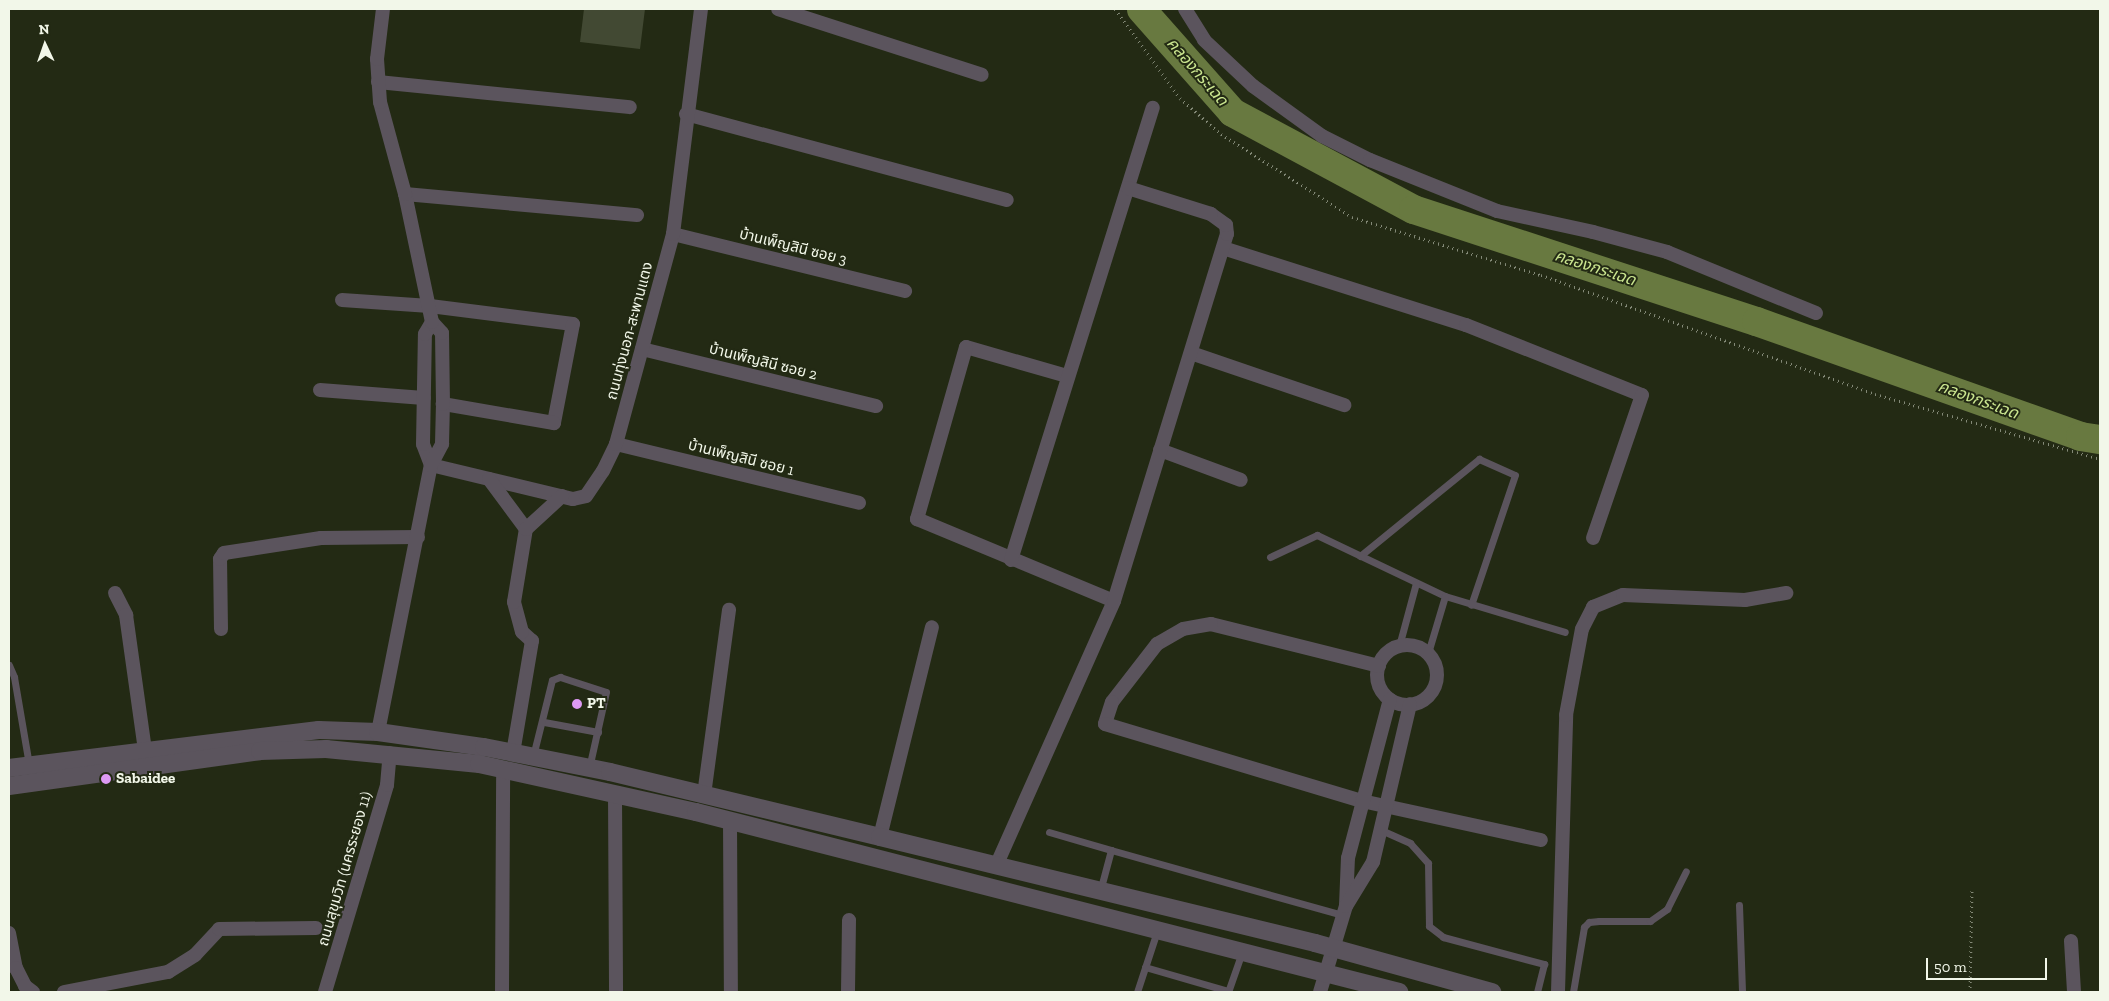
<!DOCTYPE html>
<html>
<head>
<meta charset="utf-8">
<style>
  body { margin:0 }
  #map { position:relative; width:2109px; height:1001px; overflow:hidden; background:#232a14; font-family:"Zilla Slab","Noto Sans Thai",serif }
  div>[style] { position:absolute }
  [style*='--x'] { left:calc(var(--x)*1px); top:calc(var(--y)*1px); width:calc(var(--w)*1px); rotate:calc(var(--a)*1deg) }
  .river>* { height:29px; margin:-14.5px; padding:0 14.5px; transform-origin:14.5px; border-radius:14.5px; background:#687940 }
  .building>* { inset:0; background:#424933 }
  .path>* { height:3px; margin-top:-1.5px; transform-origin:0; background:repeating-linear-gradient(90deg,#838977 0 1px,transparent 0 5px) }
  .service>* { height:7px; margin:-3.5px; padding:0 3.5px; transform-origin:3.5px; border-radius:3.5px; background:#5b545d }
  .minor>* { height:14px; margin:-7px; padding:0 7px; transform-origin:7px; border-radius:7px; background:#5b545d }
  .minor>.ring { margin:-7px; padding:0; box-sizing:content-box; background:none; border:14px solid #5b545d; border-radius:50% }
  .tertiary>* { height:18px; margin:-9px; padding:0 9px; transform-origin:9px; border-radius:9px; background:#5b545d }
  .dots>* { width:14px; height:14px; translate:-50% -50%; box-sizing:border-box; border:2px solid #232a14; border-radius:50% }
  span { translate:-50% -50%; white-space:nowrap; text-align:center; line-height:1.15; -webkit-text-stroke:4px #232a14; paint-order:stroke }
  .street-label { font-size:15px; color:#f2f7e9 }
  .poi-label { font-size:15px; color:#f2f7e9; font-weight:700 }
  .left { translate:0 -50%; text-align:left }
  .water-label { font-size:16px; color:#cbe690; font-style:italic }
  .frame { position:absolute; inset:0; border:10px solid #f2f7e9; pointer-events:none }
  .north { position:absolute; left:20px; top:20px; width:50px; height:50px; -webkit-text-stroke:4px #232a14; paint-order:stroke; rotate:357deg; font-size:14px; font-weight:700; line-height:20px; text-align:center; color:#f2f7e9 }
  .north::after { content:''; display:block; margin:auto; width:18px; height:22px; background:#f2f7e9; clip-path:polygon(50% 0,100% 100%,50% 72%,0 100%) }
  .scale { position:absolute; left:1926px; top:958px; width:121px; height:22px; box-sizing:border-box; border:2px solid #f2f7e9; border-top:0; padding-left:6px; font-size:15px; line-height:18px; white-space:nowrap; color:#f2f7e9; -webkit-text-stroke:4px #232a14; paint-order:stroke }
</style>
</head>
<body>
<div id="map">
  <div class="river">
    <i style="--x:1141;--y:9;--w:137;--a:48.5"></i>
    <i style="--x:1232;--y:112;--w:205;--a:28.2"></i>
    <i style="--x:1413;--y:209;--w:361;--a:18.1"></i>
    <i style="--x:1756;--y:321;--w:344;--a:19.5"></i>
    <i style="--x:2080;--y:436;--w:20;--a:9"></i>
  </div>
  <div class="building">
    <i style="clip-path:polygon(584px 9px,645px 9px,640px 49px,580px 42px)"></i>
  </div>
  <div class="path">
    <i style="--x:1115;--y:9;--w:110;--a:53.9"></i>
    <i style="--x:1180;--y:98;--w:55;--a:41.3"></i>
    <i style="--x:1221;--y:134;--w:155;--a:32.4"></i>
    <i style="--x:1352;--y:217;--w:198;--a:17.1"></i>
    <i style="--x:1541;--y:275;--w:355;--a:19.6"></i>
    <i style="--x:1875;--y:394;--w:234;--a:16.1"></i>
    <i style="--x:1970;--y:992;--w:104;--a:-88.9"></i>
  </div>
  <div class="service">
    <i style="--x:1360;--y:556;--w:154;--a:-39.2"></i>
    <i style="--x:1479;--y:459;--w:39;--a:24"></i>
    <i style="--x:1515;--y:475;--w:137;--a:108.7"></i>
    <i style="--x:1270;--y:557;--w:52;--a:-25.1"></i>
    <i style="--x:1317;--y:535;--w:142;--a:25.5"></i>
    <i style="--x:1445;--y:596;--w:125;--a:16.7"></i>
    <i style="--x:1399;--y:646;--w:65;--a:-74.9"></i>
    <i style="--x:1428;--y:653;--w:59;--a:-73.4"></i>
    <i style="--x:9;--y:665;--w:13;--a:67"></i>
    <i style="--x:14;--y:677;--w:89;--a:80.3"></i>
    <i style="--x:544;--y:722;--w:55;--a:10.5"></i>
    <i style="--x:533;--y:756;--w:78;--a:-76"></i>
    <i style="--x:552;--y:680;--w:9;--a:-21"></i>
    <i style="--x:560;--y:677;--w:48;--a:18.1"></i>
    <i style="--x:606;--y:692;--w:78;--a:102.6"></i>
    <i style="--x:1381;--y:830;--w:32;--a:24"></i>
    <i style="--x:1410;--y:843;--w:27;--a:48"></i>
    <i style="--x:1428;--y:863;--w:63;--a:89.1"></i>
    <i style="--x:1429;--y:926;--w:18;--a:38"></i>
    <i style="--x:1443;--y:937;--w:105;--a:15"></i>
    <i style="--x:1544;--y:964;--w:29;--a:104"></i>
    <i style="--x:1049;--y:832;--w:65;--a:16.2"></i>
    <i style="--x:1111;--y:850;--w:42;--a:105"></i>
    <i style="--x:1111;--y:850;--w:241;--a:15.7"></i>
    <i style="--x:1739;--y:905;--w:87;--a:88"></i>
    <i style="--x:1145;--y:967;--w:86;--a:16.1"></i>
    <i style="--x:1137;--y:992;--w:64;--a:-71.8"></i>
    <i style="--x:1228;--y:992;--w:42;--a:-70.7"></i>
    <i style="--x:1573;--y:992;--w:66;--a:-80.4"></i>
    <i style="--x:1584;--y:927;--w:7;--a:-45"></i>
    <i style="--x:1589;--y:922;--w:10;--a:-6"></i>
    <i style="--x:1599;--y:921;--w:51;--a:0"></i>
    <i style="--x:1650;--y:921;--w:21;--a:-35"></i>
    <i style="--x:1667;--y:909;--w:42;--a:-63.4"></i>
  </div>
  <div class="minor">
    <i style="--x:778;--y:9;--w:214;--a:17.9"></i>
    <i style="--x:1185;--y:9;--w:36;--a:58"></i>
    <i style="--x:1204;--y:40;--w:67;--a:43.2"></i>
    <i style="--x:1253;--y:86;--w:85;--a:35.9"></i>
    <i style="--x:1322;--y:136;--w:54;--a:26.6"></i>
    <i style="--x:1370;--y:160;--w:137;--a:21.9"></i>
    <i style="--x:1497;--y:211;--w:98;--a:12.3"></i>
    <i style="--x:1593;--y:232;--w:77;--a:15.1"></i>
    <i style="--x:1667;--y:252;--w:161;--a:22.3"></i>
    <i style="--x:378;--y:82;--w:253;--a:5.7"></i>
    <i style="--x:686;--y:114;--w:332;--a:15"></i>
    <i style="--x:405;--y:194;--w:233;--a:5.2"></i>
    <i style="--x:673;--y:234;--w:239;--a:13.8"></i>
    <i style="--x:1223;--y:248;--w:255;--a:17.6"></i>
    <i style="--x:1466;--y:325;--w:189;--a:21.7"></i>
    <i style="--x:1642;--y:395;--w:151;--a:108.9"></i>
    <i style="--x:342;--y:300;--w:88;--a:3.9"></i>
    <i style="--x:430;--y:306;--w:144;--a:7.2"></i>
    <i style="--x:573;--y:324;--w:101;--a:100.9"></i>
    <i style="--x:554;--y:423;--w:113;--a:-170.3"></i>
    <i style="--x:642;--y:349;--w:241;--a:13.7"></i>
    <i style="--x:1191;--y:353;--w:162;--a:18.8"></i>
    <i style="--x:1067;--y:376;--w:105;--a:-164"></i>
    <i style="--x:966;--y:347;--w:179;--a:105.9"></i>
    <i style="--x:917;--y:519;--w:213;--a:22.6"></i>
    <i style="--x:320;--y:390;--w:104;--a:4.4"></i>
    <i style="--x:616;--y:444;--w:250;--a:13.6"></i>
    <i style="--x:1160;--y:450;--w:86;--a:20.3"></i>
    <i style="--x:431;--y:465;--w:146;--a:13.5"></i>
    <i style="--x:573;--y:499;--w:13;--a:-13"></i>
    <i style="--x:586;--y:496;--w:30;--a:-56"></i>
    <i style="--x:603;--y:471;--w:30;--a:-64"></i>
    <i style="--x:616;--y:444;--w:218;--a:-74.8"></i>
    <i style="--x:673;--y:234;--w:227;--a:-82.9"></i>
    <i style="--x:431;--y:465;--w:22;--a:-111"></i>
    <i style="--x:423;--y:444;--w:110;--a:-89"></i>
    <i style="--x:425;--y:334;--w:14;--a:-60"></i>
    <i style="--x:489;--y:479;--w:62;--a:53.5"></i>
    <i style="--x:1011;--y:560;--w:474;--a:-72.6"></i>
    <i style="--x:115;--y:593;--w:25;--a:63"></i>
    <i style="--x:126;--y:615;--w:136;--a:82"></i>
    <i style="--x:221;--y:629;--w:70;--a:-90.8"></i>
    <i style="--x:220;--y:559;--w:7;--a:-56"></i>
    <i style="--x:224;--y:553;--w:98;--a:-8.8"></i>
    <i style="--x:321;--y:538;--w:97;--a:-0.6"></i>
    <i class="ring" style="left:1377px;top:645px;width:46px;height:46px"></i>
    <i style="--x:1379;--y:666;--w:173;--a:-166"></i>
    <i style="--x:1211;--y:624;--w:28;--a:170"></i>
    <i style="--x:1183;--y:629;--w:30;--a:150"></i>
    <i style="--x:1157;--y:644;--w:73;--a:127.8"></i>
    <i style="--x:1112;--y:702;--w:23;--a:108"></i>
    <i style="--x:1105;--y:724;--w:268;--a:16.7"></i>
    <i style="--x:1362;--y:801;--w:183;--a:12.3"></i>
    <i style="--x:378;--y:732;--w:272;--a:-78.8"></i>
    <i style="--x:431;--y:465;--w:24;--a:-62"></i>
    <i style="--x:442;--y:444;--w:40;--a:-88.6"></i>
    <i style="--x:443;--y:404;--w:71;--a:-90.8"></i>
    <i style="--x:442;--y:333;--w:15;--a:-132"></i>
    <i style="--x:432;--y:322;--w:131;--a:-101.9"></i>
    <i style="--x:405;--y:194;--w:95;--a:-105.2"></i>
    <i style="--x:380;--y:102;--w:43;--a:-94"></i>
    <i style="--x:377;--y:59;--w:50;--a:-83.2"></i>
    <i style="--x:513;--y:753;--w:114;--a:-80.4"></i>
    <i style="--x:532;--y:641;--w:13;--a:-138"></i>
    <i style="--x:522;--y:632;--w:31;--a:-105"></i>
    <i style="--x:514;--y:602;--w:74;--a:-80.7"></i>
    <i style="--x:526;--y:529;--w:49;--a:-42.5"></i>
    <i style="--x:615;--y:794;--w:198;--a:89.7"></i>
    <i style="--x:704;--y:795;--w:187;--a:-82.3"></i>
    <i style="--x:730;--y:821;--w:171;--a:89.7"></i>
    <i style="--x:880;--y:837;--w:216;--a:-76.1"></i>
    <i style="--x:996;--y:866;--w:290;--a:-66"></i>
    <i style="--x:1114;--y:601;--w:384;--a:-72.9"></i>
    <i style="--x:1227;--y:234;--w:9;--a:-96"></i>
    <i style="--x:1226;--y:225;--w:19;--a:-144"></i>
    <i style="--x:1211;--y:214;--w:87;--a:-162.6"></i>
    <i style="--x:1346;--y:905;--w:47;--a:-87.6"></i>
    <i style="--x:1348;--y:858;--w:164;--a:-75.2"></i>
    <i style="--x:9;--y:933;--w:36;--a:79"></i>
    <i style="--x:16;--y:968;--w:20;--a:63"></i>
    <i style="--x:25;--y:986;--w:10;--a:37"></i>
    <i style="--x:2071;--y:941;--w:51;--a:86.6"></i>
    <i style="--x:64;--y:992;--w:106;--a:-10.9"></i>
    <i style="--x:168;--y:972;--w:32;--a:-32"></i>
    <i style="--x:195;--y:955;--w:35;--a:-47"></i>
    <i style="--x:219;--y:929;--w:97;--a:-0.6"></i>
    <i style="--x:325;--y:992;--w:216;--a:-73.3"></i>
    <i style="--x:387;--y:785;--w:32;--a:-85"></i>
    <i style="--x:502;--y:992;--w:224;--a:-89.7"></i>
    <i style="--x:848;--y:992;--w:72;--a:-89.2"></i>
    <i style="--x:1320;--y:992;--w:90;--a:-73.2"></i>
    <i style="--x:1346;--y:906;--w:52;--a:-58.5"></i>
    <i style="--x:1373;--y:862;--w:162;--a:-76.8"></i>
    <i style="--x:1558;--y:992;--w:277;--a:-88.3"></i>
    <i style="--x:1566;--y:715;--w:87;--a:-79.5"></i>
    <i style="--x:1582;--y:629;--w:25;--a:-63"></i>
    <i style="--x:1593;--y:607;--w:32;--a:-22"></i>
    <i style="--x:1623;--y:595;--w:122;--a:2.3"></i>
    <i style="--x:1745;--y:600;--w:42;--a:-9.7"></i>
  </div>
  <div class="tertiary">
    <i style="--x:9;--y:768;--w:312;--a:-7"></i>
    <i style="--x:319;--y:730;--w:59;--a:1.9"></i>
    <i style="--x:378;--y:732;--w:107;--a:8.1"></i>
    <i style="--x:484;--y:747;--w:128;--a:11.2"></i>
    <i style="--x:610;--y:772;--w:278;--a:13.5"></i>
    <i style="--x:880;--y:837;--w:448;--a:13.7"></i>
    <i style="--x:1315;--y:943;--w:184;--a:15.5"></i>
    <i style="--x:9;--y:786;--w:253;--a:-7.9"></i>
    <i style="--x:260;--y:751;--w:66;--a:-1.7"></i>
    <i style="--x:326;--y:749;--w:154;--a:5.6"></i>
    <i style="--x:479;--y:764;--w:222;--a:12.5"></i>
    <i style="--x:696;--y:812;--w:726;--a:14.36"></i>
  </div>
  <div class="dots">
    <i style="left:577px;top:704px;background:#dd99f3"></i>
    <i style="left:106px;top:779px;background:#dd99f3"></i>
  </div>
  <div class="street-label">
    <span style="left:793px;top:247px;rotate:14deg">บ้านเพ็ญสินี ซอย 3</span>
    <span style="left:630px;top:331px;rotate:-75deg">ถนนทุ่งนอก-สะพานแตง</span>
    <span style="left:763px;top:362px;rotate:14deg">บ้านเพ็ญสินี ซอย 2</span>
    <span style="left:741px;top:458px;rotate:14deg">บ้านเพ็ญสินี ซอย 1</span>
    <span style="left:345px;top:869px;rotate:-74deg">ถนนสุขุมวิท (นครระยอง 11)</span>
  </div>
  <div class="poi-label">
    <span class="left" style="left:587px;top:704px">PT</span>
    <span class="left" style="left:116px;top:779px">Sabaidee</span>
  </div>
  <div class="water-label">
    <span style="left:1197px;top:72px;rotate:49deg">คลองกระเฉด</span>
    <span style="left:1595px;top:268px;rotate:18deg">คลองกระเฉด</span>
    <span style="left:1978px;top:400px;rotate:20deg">คลองกระเฉด</span>
  </div>
  <div class="frame"></div>
  <div class="north">N</div>
  <div class="scale">50 m</div>
</div>
</body>
</html>
